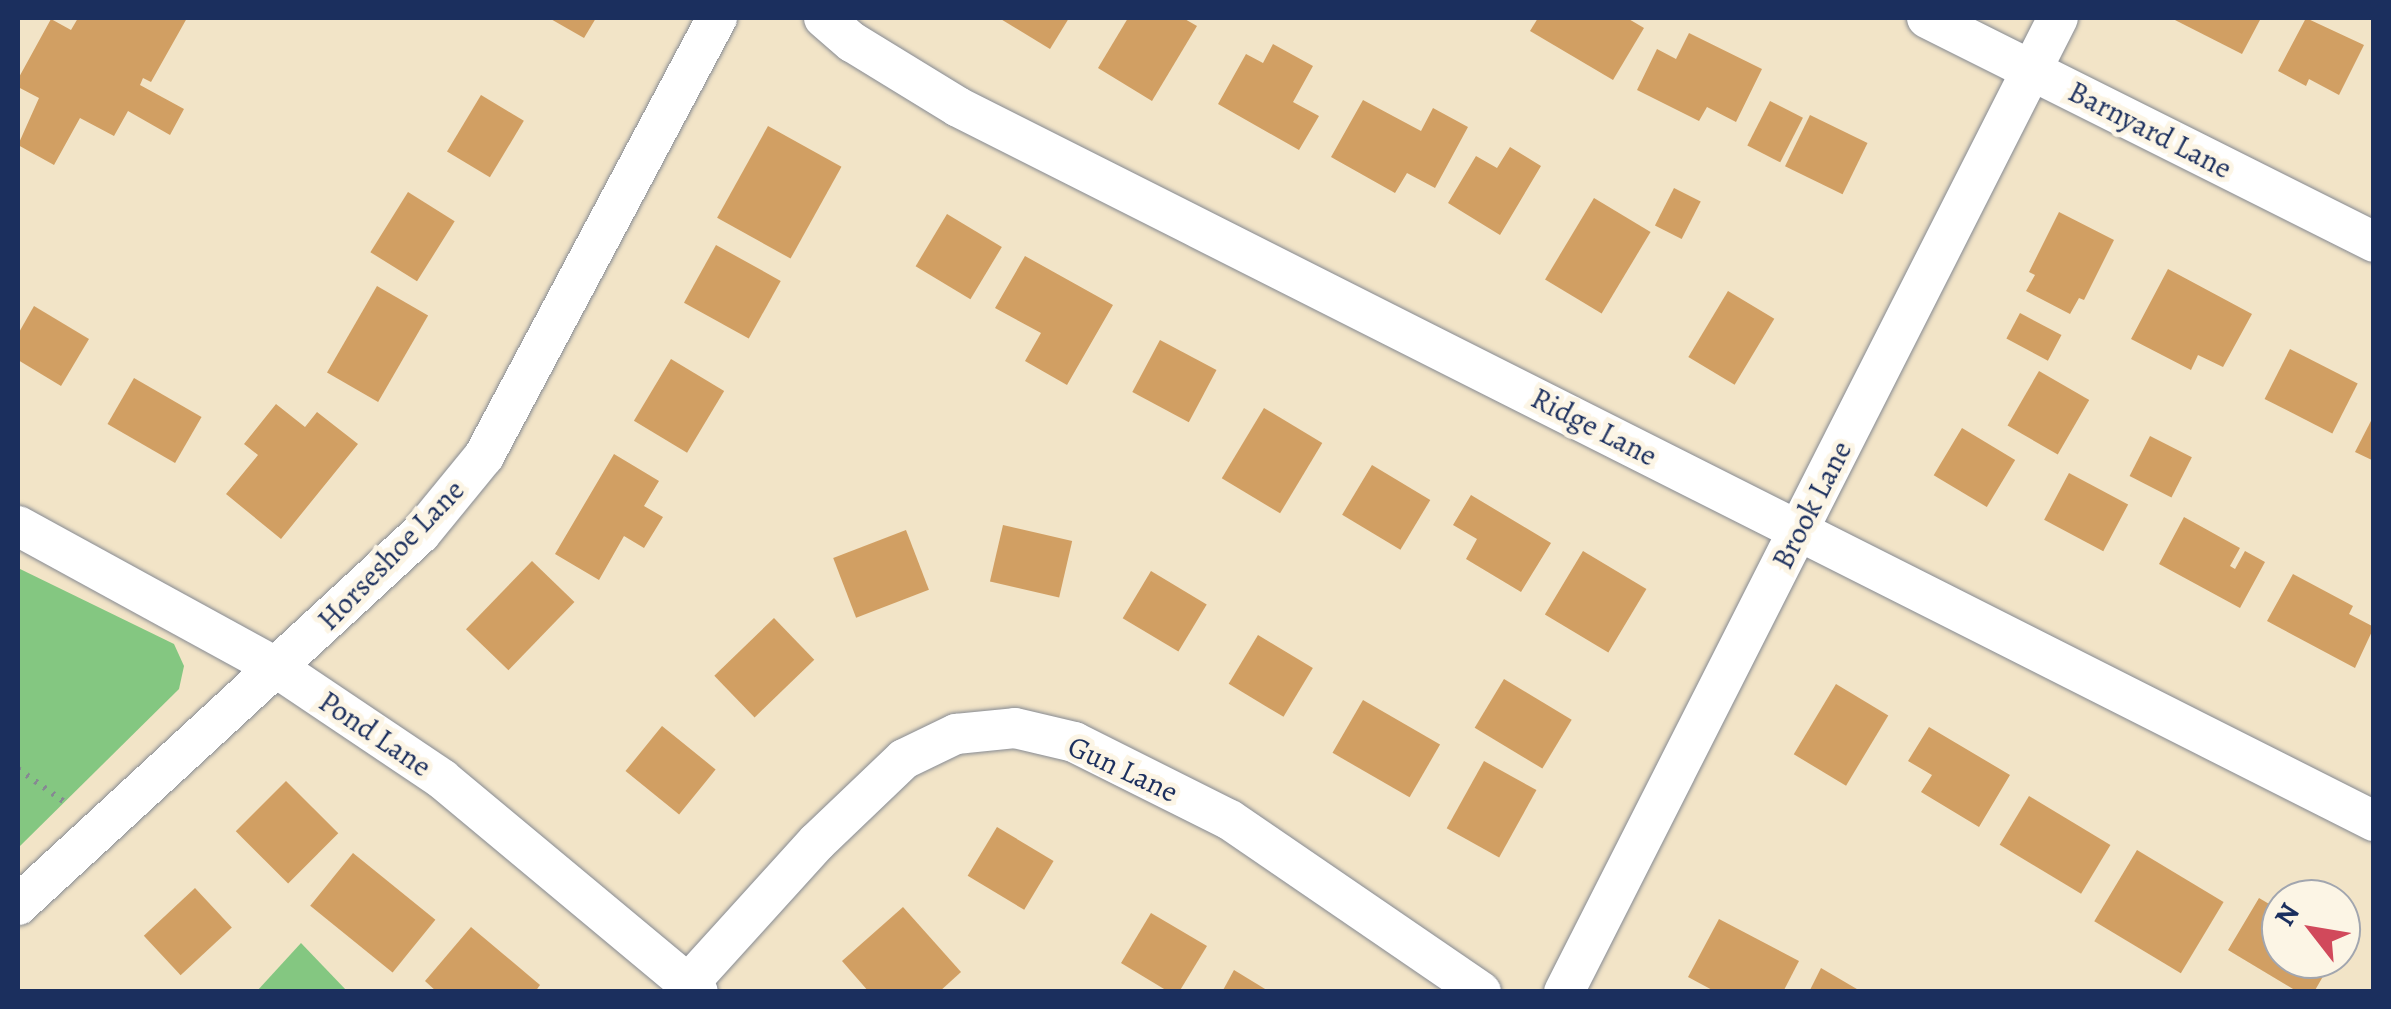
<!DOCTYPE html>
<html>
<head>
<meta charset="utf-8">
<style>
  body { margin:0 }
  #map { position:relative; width:2391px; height:1009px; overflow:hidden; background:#f2e4c7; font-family:Alegreya,serif }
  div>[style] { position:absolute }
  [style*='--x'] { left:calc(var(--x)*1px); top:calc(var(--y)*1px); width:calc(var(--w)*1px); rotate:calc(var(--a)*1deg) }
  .green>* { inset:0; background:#84c781 }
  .building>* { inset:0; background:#d19f63; transform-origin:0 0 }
  .path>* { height:6px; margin-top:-3px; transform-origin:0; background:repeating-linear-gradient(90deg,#868a92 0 2.5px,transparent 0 10.5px) }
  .roads { filter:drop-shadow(0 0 2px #868a92) drop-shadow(0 0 2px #868a92) }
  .minor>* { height:40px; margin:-20px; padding:0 20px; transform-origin:20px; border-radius:20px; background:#fff }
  span { translate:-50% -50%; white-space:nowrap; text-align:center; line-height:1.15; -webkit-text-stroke:10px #fcf5e5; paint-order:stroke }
  .street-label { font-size:30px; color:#1b2f5e }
  .frame { position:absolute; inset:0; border:20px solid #1b2f5e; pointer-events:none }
  .north { position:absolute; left:2261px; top:879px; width:100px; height:100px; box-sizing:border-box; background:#fcf5e5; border:2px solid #a2a6af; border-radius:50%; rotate:301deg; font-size:28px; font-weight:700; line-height:40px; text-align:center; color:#1b2f5e }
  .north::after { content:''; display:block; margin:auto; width:35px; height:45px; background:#d1495b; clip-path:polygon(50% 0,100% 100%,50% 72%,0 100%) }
</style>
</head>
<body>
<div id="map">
  <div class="green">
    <i style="clip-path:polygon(18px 568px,174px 644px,184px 666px,179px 689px,18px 848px)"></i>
    <i style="clip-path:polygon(301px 943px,347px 991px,257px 991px)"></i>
  </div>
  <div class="building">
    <i style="clip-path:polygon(78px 18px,187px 18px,151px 82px,143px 78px,140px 85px,184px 109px,170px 135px,128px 111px,114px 136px,80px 118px,54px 165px,18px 145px,39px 98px,18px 87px,18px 79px,51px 19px,71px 30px)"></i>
    <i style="clip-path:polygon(549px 18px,596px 18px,584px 38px)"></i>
    <i style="clip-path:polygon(999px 18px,1069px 18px,1050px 49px)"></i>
    <i style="clip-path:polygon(1128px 18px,1183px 18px,1197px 26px,1152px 101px,1098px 68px)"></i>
    <i style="clip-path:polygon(1538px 18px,1627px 18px,1644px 28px,1613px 80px,1530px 31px)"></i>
    <i style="clip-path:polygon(2171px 18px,2261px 18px,2242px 54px)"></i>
    <i style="clip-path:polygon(2306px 18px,2364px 45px,2339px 95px,2309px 79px,2306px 86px,2278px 71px)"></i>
    <i style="clip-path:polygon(1689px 33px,1762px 69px,1736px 122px,1707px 107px,1699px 121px,1637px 90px,1657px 49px,1676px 59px)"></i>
    <i style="clip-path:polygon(1273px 44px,1313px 66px,1293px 102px,1319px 116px,1299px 150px,1218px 104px,1246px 54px,1263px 63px)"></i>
    <i style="left:481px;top:95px;width:50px;height:66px;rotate:31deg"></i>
    <i style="clip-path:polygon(1363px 100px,1421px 131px,1433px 108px,1468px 127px,1435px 188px,1407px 173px,1395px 193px,1331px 157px)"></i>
    <i style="left:1770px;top:101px;width:37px;height:50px;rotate:27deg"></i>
    <i style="left:1810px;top:115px;width:64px;height:57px;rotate:26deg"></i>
    <i style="left:768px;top:126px;width:84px;height:105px;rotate:29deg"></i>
    <i style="clip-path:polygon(1510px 147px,1541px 166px,1500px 235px,1448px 203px,1476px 156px,1497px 168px)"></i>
    <i style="left:1674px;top:188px;width:30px;height:42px;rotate:27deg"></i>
    <i style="left:408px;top:192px;width:55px;height:71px;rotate:32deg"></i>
    <i style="left:1594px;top:198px;width:66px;height:95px;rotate:31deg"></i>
    <i style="clip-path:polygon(2059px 212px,2114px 240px,2084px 300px,2079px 298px,2070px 314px,2026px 291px,2035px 275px,2029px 272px)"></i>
    <i style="left:947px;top:214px;width:64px;height:61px;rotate:31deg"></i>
    <i style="left:716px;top:245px;width:74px;height:66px;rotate:29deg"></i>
    <i style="clip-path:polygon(1025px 256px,1113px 305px,1067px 385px,1025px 361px,1041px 333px,995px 308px)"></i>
    <i style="clip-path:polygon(2168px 269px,2252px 314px,2223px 367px,2198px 355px,2191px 370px,2131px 339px)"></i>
    <i style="left:377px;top:286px;width:59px;height:100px;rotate:30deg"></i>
    <i style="left:1728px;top:291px;width:54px;height:77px;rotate:31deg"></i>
    <i style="clip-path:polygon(34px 306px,89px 339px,61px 386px,18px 360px,18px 334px)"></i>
    <i style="left:2020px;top:313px;width:47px;height:29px;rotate:28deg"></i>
    <i style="left:1160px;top:340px;width:64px;height:59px;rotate:28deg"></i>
    <i style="left:2290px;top:349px;width:76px;height:56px;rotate:27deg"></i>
    <i style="left:671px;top:359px;width:62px;height:72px;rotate:31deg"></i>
    <i style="left:2039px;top:371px;width:58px;height:63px;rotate:30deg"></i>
    <i style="left:134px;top:378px;width:78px;height:53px;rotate:30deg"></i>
    <i style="clip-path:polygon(276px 404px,305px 427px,317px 412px,358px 444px,281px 539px,226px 494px,258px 455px,244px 444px)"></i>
    <i style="left:1264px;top:408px;width:68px;height:82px;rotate:31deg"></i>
    <i style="clip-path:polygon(2374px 415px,2374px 461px,2355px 452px)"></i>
    <i style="left:1962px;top:428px;width:62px;height:55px;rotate:31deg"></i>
    <i style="left:2150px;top:436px;width:47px;height:45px;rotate:27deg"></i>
    <i style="clip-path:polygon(614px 454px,659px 481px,644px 506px,663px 517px,644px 548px,624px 536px,599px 580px,555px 554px)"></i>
    <i style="left:1372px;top:465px;width:68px;height:58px;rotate:31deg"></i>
    <i style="left:2069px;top:473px;width:67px;height:53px;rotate:28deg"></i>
    <i style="clip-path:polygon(1471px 495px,1551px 543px,1521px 592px,1466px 559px,1477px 539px,1453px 525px)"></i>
    <i style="clip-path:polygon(2184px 517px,2240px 548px,2230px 566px,2235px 569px,2245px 551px,2265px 562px,2240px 608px,2159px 564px)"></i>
    <i style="left:1003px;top:525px;width:71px;height:58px;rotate:13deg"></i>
    <i style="left:906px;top:530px;width:64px;height:78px;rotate:69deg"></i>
    <i style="left:1583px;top:551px;width:74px;height:74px;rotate:31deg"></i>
    <i style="left:532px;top:561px;width:59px;height:95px;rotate:44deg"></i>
    <i style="left:1151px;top:571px;width:65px;height:55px;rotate:31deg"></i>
    <i style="clip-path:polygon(2293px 574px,2353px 606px,2349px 614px,2374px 627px,2355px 668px,2267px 621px)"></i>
    <i style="left:774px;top:618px;width:58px;height:83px;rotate:46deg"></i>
    <i style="left:1258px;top:635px;width:64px;height:57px;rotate:31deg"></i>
    <i style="left:1504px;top:679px;width:79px;height:57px;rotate:31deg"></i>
    <i style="left:1836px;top:684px;width:61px;height:82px;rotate:31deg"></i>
    <i style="left:1363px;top:700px;width:89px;height:61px;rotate:30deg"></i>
    <i style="left:662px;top:726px;width:69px;height:58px;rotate:39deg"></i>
    <i style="clip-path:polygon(1929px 727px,2010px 775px,1979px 827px,1921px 792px,1932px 775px,1908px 761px)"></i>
    <i style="left:1484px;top:761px;width:60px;height:77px;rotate:29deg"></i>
    <i style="left:286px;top:781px;width:74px;height:71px;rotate:45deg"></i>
    <i style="left:2029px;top:796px;width:95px;height:57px;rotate:31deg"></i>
    <i style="left:997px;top:827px;width:66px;height:57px;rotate:31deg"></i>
    <i style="left:2137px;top:850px;width:101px;height:83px;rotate:31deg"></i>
    <i style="left:353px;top:853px;width:106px;height:68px;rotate:39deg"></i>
    <i style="left:195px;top:888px;width:54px;height:70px;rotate:47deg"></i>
    <i style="clip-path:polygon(2259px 898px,2281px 911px,2281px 959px,2333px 959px,2314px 992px,2298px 992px,2228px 950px)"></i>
    <i style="clip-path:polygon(903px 907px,961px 972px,939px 992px,869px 992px,842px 961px)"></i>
    <i style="clip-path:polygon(1151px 913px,1207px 946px,1179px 992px,1169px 992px,1121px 963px)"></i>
    <i style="clip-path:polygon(1719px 919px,1799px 961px,1783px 992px,1716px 992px,1688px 977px)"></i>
    <i style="clip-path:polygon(471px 927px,540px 985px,535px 992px,437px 992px,425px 981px)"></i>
    <i style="clip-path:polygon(1821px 968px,1862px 992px,1809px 992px)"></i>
    <i style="clip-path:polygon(1234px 970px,1270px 992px,1222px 992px)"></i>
  </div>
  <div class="path">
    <i style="--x:18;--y:769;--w:59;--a:35.3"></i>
  </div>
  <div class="roads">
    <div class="minor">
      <i style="--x:824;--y:18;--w:37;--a:41"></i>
      <i style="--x:852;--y:42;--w:124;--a:31.5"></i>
      <i style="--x:958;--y:107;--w:1586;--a:26.76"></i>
      <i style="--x:1927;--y:18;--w:500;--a:26.6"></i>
      <i style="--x:18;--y:526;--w:295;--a:28.7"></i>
      <i style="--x:277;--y:668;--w:199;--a:33.9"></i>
      <i style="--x:442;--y:779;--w:333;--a:39.8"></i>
      <i style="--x:18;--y:905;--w:548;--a:-42.71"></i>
      <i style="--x:421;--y:533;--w:99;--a:-50.7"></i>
      <i style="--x:484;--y:456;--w:496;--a:-62"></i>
      <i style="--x:689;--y:983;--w:190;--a:-47.8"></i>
      <i style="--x:817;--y:842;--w:120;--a:-43.7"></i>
      <i style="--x:904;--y:759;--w:58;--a:-25.7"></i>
      <i style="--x:956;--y:734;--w:59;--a:-5.8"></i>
      <i style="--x:1015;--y:728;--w:61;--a:13.3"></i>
      <i style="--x:1074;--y:742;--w:174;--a:26.6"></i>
      <i style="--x:1230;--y:820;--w:304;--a:34.4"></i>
      <i style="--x:1564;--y:992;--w:1092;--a:-63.11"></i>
    </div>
  </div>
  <div class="street-label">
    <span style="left:2150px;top:130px;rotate:27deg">Barnyard Lane</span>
    <span style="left:1594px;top:427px;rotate:27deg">Ridge Lane</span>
    <span style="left:1812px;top:505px;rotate:-63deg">Brook Lane</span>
    <span style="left:391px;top:555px;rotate:-46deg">Horseshoe Lane</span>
    <span style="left:375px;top:734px;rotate:34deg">Pond Lane</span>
    <span style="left:1123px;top:769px;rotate:25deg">Gun Lane</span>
  </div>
  <div class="frame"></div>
  <div class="north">N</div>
</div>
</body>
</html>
